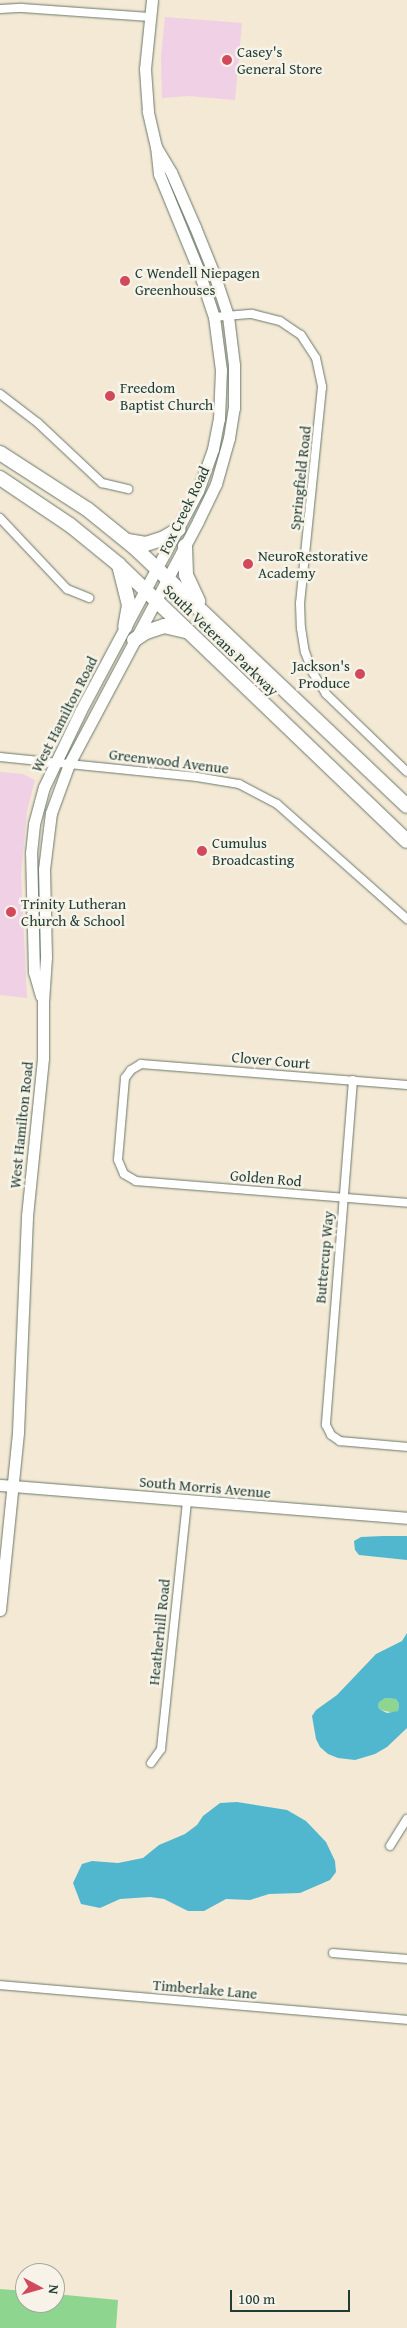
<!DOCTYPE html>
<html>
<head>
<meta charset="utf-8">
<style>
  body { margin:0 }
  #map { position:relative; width:407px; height:2328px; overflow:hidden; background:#f3e9d4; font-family:"Gentium Book Plus",serif }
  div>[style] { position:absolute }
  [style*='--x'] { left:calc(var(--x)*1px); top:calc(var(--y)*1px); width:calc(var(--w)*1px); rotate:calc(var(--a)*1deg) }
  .built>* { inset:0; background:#efd0e5 }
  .green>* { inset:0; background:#8ed58f }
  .water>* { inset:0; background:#51b7cf }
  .roads { filter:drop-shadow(0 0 1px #69796c) drop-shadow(0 0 1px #69796c) }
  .street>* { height:8px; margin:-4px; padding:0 4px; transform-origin:4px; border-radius:4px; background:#fff }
  .secondary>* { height:11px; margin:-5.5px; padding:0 5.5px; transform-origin:5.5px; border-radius:5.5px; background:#fff }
  .highway>* { height:14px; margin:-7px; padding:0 7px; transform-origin:7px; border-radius:7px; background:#fff }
  .dots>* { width:14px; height:14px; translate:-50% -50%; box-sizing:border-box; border:2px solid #f7f3e8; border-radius:50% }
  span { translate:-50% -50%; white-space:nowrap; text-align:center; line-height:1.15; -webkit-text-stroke:5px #f7f3e8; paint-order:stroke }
  .poi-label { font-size:15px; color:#1f3d34 }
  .left { translate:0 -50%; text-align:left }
  .right { translate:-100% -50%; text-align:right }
  .street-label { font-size:15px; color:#1f3d34 }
  .north { position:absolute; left:15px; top:2263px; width:50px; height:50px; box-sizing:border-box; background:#f7f3e8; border:1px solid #a1aaa0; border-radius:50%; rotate:96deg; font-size:14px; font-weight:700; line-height:20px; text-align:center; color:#1f3d34 }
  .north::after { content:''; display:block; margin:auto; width:18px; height:22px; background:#d1495b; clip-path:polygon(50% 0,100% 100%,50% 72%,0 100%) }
  .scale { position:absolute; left:230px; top:2290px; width:120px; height:22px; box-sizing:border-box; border:2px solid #1f3d34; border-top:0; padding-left:6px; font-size:15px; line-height:18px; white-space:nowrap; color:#1f3d34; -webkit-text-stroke:4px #f7f3e8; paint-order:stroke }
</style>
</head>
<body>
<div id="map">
  <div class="built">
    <i style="clip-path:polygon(165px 17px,242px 23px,235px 100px,188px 96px,162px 98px,161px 57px)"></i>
    <i style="clip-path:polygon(0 772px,23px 774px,35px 780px,27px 811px,21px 875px,27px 998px,0 995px)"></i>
  </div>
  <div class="green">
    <i style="clip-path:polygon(385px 1698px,396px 1699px,399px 1704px,398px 1711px,394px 1713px,381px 1710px,378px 1707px,379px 1701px)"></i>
    <i style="clip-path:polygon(0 2289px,25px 2291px,25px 2303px,55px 2303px,55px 2294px,118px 2300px,116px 2328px,0 2328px)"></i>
  </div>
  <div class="water">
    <i style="clip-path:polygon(383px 1536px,407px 1536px,407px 1560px,359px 1555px,355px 1550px,354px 1541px,361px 1537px)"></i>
    <i style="clip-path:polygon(evenodd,407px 1633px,407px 1728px,387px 1747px,375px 1754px,355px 1760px,338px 1758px,328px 1754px,320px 1747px,316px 1739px,312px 1716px,316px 1710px,337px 1695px,376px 1654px,402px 1641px,407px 1633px,385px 1698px,396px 1699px,399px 1704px,398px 1711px,387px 1713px,381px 1710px,378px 1707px,379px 1702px,385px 1698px)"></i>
    <i style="clip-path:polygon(237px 1802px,287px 1810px,306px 1821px,326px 1842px,335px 1861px,336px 1872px,330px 1880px,300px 1893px,269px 1894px,250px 1900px,226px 1899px,204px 1911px,188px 1911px,164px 1899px,150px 1897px,120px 1899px,100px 1908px,81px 1904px,73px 1883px,82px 1864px,92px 1861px,118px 1863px,143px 1858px,159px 1845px,185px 1834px,197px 1825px,203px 1816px,220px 1803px)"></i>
  </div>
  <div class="roads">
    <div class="street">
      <i style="--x:0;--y:9;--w:22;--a:-3"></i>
      <i style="--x:22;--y:8;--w:128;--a:4"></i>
      <i style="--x:214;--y:317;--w:38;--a:-5"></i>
      <i style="--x:252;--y:314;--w:29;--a:14"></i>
      <i style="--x:280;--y:321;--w:25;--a:34"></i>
      <i style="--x:301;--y:335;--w:27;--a:57"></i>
      <i style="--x:316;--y:358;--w:30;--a:78"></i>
      <i style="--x:322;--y:387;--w:217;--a:95.8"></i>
      <i style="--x:300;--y:603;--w:25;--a:88"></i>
      <i style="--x:301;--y:628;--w:24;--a:81"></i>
      <i style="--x:305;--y:652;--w:22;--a:69"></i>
      <i style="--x:313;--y:673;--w:25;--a:58"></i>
      <i style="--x:326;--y:694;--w:112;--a:43.9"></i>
      <i style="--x:0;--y:394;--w:48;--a:37.3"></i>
      <i style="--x:38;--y:423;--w:88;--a:43.2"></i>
      <i style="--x:102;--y:483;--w:27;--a:13"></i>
      <i style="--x:0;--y:518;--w:98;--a:46.7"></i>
      <i style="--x:67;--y:589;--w:24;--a:22"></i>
      <i style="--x:0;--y:757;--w:198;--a:5.8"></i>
      <i style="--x:197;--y:777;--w:43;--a:9.5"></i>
      <i style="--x:239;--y:784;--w:43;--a:27.8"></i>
      <i style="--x:277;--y:804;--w:174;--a:41.5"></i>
      <i style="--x:353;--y:1080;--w:346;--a:94.5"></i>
      <i style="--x:326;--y:1425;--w:11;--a:63"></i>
      <i style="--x:331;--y:1435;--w:11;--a:34"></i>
      <i style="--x:340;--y:1441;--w:67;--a:5.1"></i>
      <i style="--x:407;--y:1085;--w:267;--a:-175.5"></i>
      <i style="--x:141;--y:1064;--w:12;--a:149"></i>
      <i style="--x:131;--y:1070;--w:10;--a:127"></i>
      <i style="--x:125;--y:1078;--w:82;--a:94.9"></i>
      <i style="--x:118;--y:1160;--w:15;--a:67"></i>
      <i style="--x:124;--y:1174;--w:14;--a:30"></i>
      <i style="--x:136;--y:1181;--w:272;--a:4.6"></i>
      <i style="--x:151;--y:1763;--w:17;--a:-54"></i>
      <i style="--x:161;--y:1749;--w:249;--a:-84"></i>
      <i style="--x:390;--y:1846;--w:32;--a:-58"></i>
      <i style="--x:333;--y:1953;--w:74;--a:4.6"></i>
      <i style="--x:0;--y:1985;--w:409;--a:4.9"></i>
    </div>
    <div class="secondary">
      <i style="--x:41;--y:996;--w:25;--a:-106"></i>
      <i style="--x:34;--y:972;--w:119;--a:-91.4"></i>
      <i style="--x:31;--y:853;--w:29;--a:-84"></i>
      <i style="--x:34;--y:824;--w:38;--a:-75"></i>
      <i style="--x:44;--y:787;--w:85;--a:-64.3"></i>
      <i style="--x:81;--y:710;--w:248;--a:-61.9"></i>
      <i style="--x:198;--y:491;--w:45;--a:-70.3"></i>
      <i style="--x:213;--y:449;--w:31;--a:-79"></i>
      <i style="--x:219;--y:419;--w:49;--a:-87.7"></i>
      <i style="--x:221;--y:370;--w:53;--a:-97.5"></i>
      <i style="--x:214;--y:317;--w:51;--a:-108.4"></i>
      <i style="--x:198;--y:269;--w:103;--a:-112.3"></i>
      <i style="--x:159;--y:174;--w:27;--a:-96"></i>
      <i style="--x:156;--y:147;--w:37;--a:-103"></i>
      <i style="--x:148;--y:111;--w:42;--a:-94.1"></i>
      <i style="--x:145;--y:69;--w:69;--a:-84.2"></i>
      <i style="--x:0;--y:1485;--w:408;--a:4.6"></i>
      <i style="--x:0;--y:1610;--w:179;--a:-84.2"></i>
      <i style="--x:18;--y:1432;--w:216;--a:-87.6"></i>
      <i style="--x:27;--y:1216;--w:159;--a:-84.2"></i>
      <i style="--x:43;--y:1058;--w:56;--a:-90"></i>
      <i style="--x:43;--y:1002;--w:45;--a:-86.2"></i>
      <i style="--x:46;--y:957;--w:88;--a:-91.3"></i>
      <i style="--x:44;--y:869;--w:56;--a:-82.9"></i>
      <i style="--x:51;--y:813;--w:52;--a:-69.8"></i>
      <i style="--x:69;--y:764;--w:275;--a:-62"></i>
      <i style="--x:198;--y:521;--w:41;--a:-64.1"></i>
      <i style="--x:216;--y:484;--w:48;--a:-74.2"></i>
      <i style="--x:229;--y:438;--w:30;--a:-81"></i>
      <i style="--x:234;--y:408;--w:43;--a:-90"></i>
      <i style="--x:234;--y:365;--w:49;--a:-97"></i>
      <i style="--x:228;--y:316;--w:44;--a:-108.4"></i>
      <i style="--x:214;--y:274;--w:51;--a:-112"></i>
      <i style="--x:195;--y:227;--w:60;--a:-113.6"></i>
      <i style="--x:171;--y:172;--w:29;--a:-121"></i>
    </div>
    <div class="highway">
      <i style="--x:0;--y:453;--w:103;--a:32.8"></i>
      <i style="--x:87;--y:509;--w:60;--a:39"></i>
      <i style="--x:134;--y:547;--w:376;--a:43.5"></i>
      <i style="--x:0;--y:478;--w:84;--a:33.9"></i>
      <i style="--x:70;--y:525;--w:62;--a:39.1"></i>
      <i style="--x:118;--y:564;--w:400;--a:43.8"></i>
      <i style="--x:128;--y:541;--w:18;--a:9"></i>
      <i style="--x:146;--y:544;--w:19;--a:-18"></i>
      <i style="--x:164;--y:538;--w:17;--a:-31"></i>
      <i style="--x:185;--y:546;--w:29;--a:88"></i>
      <i style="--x:186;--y:575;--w:29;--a:65"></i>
      <i style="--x:119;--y:565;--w:41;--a:76"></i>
      <i style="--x:129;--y:605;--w:22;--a:100"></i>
      <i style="--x:134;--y:640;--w:14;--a:-34"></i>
      <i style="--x:146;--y:632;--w:19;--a:-18"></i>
      <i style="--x:164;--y:626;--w:23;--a:13"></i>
    </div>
  </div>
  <div class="dots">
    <i style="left:227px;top:60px;background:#d1495b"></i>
    <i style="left:125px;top:281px;background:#d1495b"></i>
    <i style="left:110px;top:396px;background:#d1495b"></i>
    <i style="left:248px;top:564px;background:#d1495b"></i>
    <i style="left:360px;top:674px;background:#d1495b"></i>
    <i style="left:202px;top:851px;background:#d1495b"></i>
    <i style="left:11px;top:912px;background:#d1495b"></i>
  </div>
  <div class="poi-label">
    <span class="left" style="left:237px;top:60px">Casey's<br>General Store</span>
    <span class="left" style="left:135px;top:281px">C Wendell Niepagen<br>Greenhouses</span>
    <span class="left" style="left:120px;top:396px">Freedom<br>Baptist Church</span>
    <span class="left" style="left:258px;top:564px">NeuroRestorative<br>Academy</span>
    <span class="right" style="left:350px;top:674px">Jackson's<br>Produce</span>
    <span class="left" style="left:212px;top:851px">Cumulus<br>Broadcasting</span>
    <span class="left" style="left:21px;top:912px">Trinity Lutheran<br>Church &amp; School</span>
  </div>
  <div class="street-label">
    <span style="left:300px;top:478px;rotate:-84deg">Springfield Road</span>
    <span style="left:184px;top:510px;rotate:-64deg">Fox Creek Road</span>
    <span style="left:221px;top:640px;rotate:44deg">South Veterans Parkway</span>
    <span style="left:64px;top:714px;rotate:-63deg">West Hamilton Road</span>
    <span style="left:169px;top:761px;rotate:7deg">Greenwood Avenue</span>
    <span style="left:271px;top:1060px;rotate:5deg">Clover Court</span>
    <span style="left:21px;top:1125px;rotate:-84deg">West Hamilton Road</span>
    <span style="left:266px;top:1178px;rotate:5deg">Golden Rod</span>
    <span style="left:324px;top:1257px;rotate:-85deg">Buttercup Way</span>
    <span style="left:205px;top:1487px;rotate:5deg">South Morris Avenue</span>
    <span style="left:159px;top:1632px;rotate:-84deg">Heatherhill Road</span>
    <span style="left:205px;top:1989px;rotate:5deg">Timberlake Lane</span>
  </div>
  <div class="north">N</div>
  <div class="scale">100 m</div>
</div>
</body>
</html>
